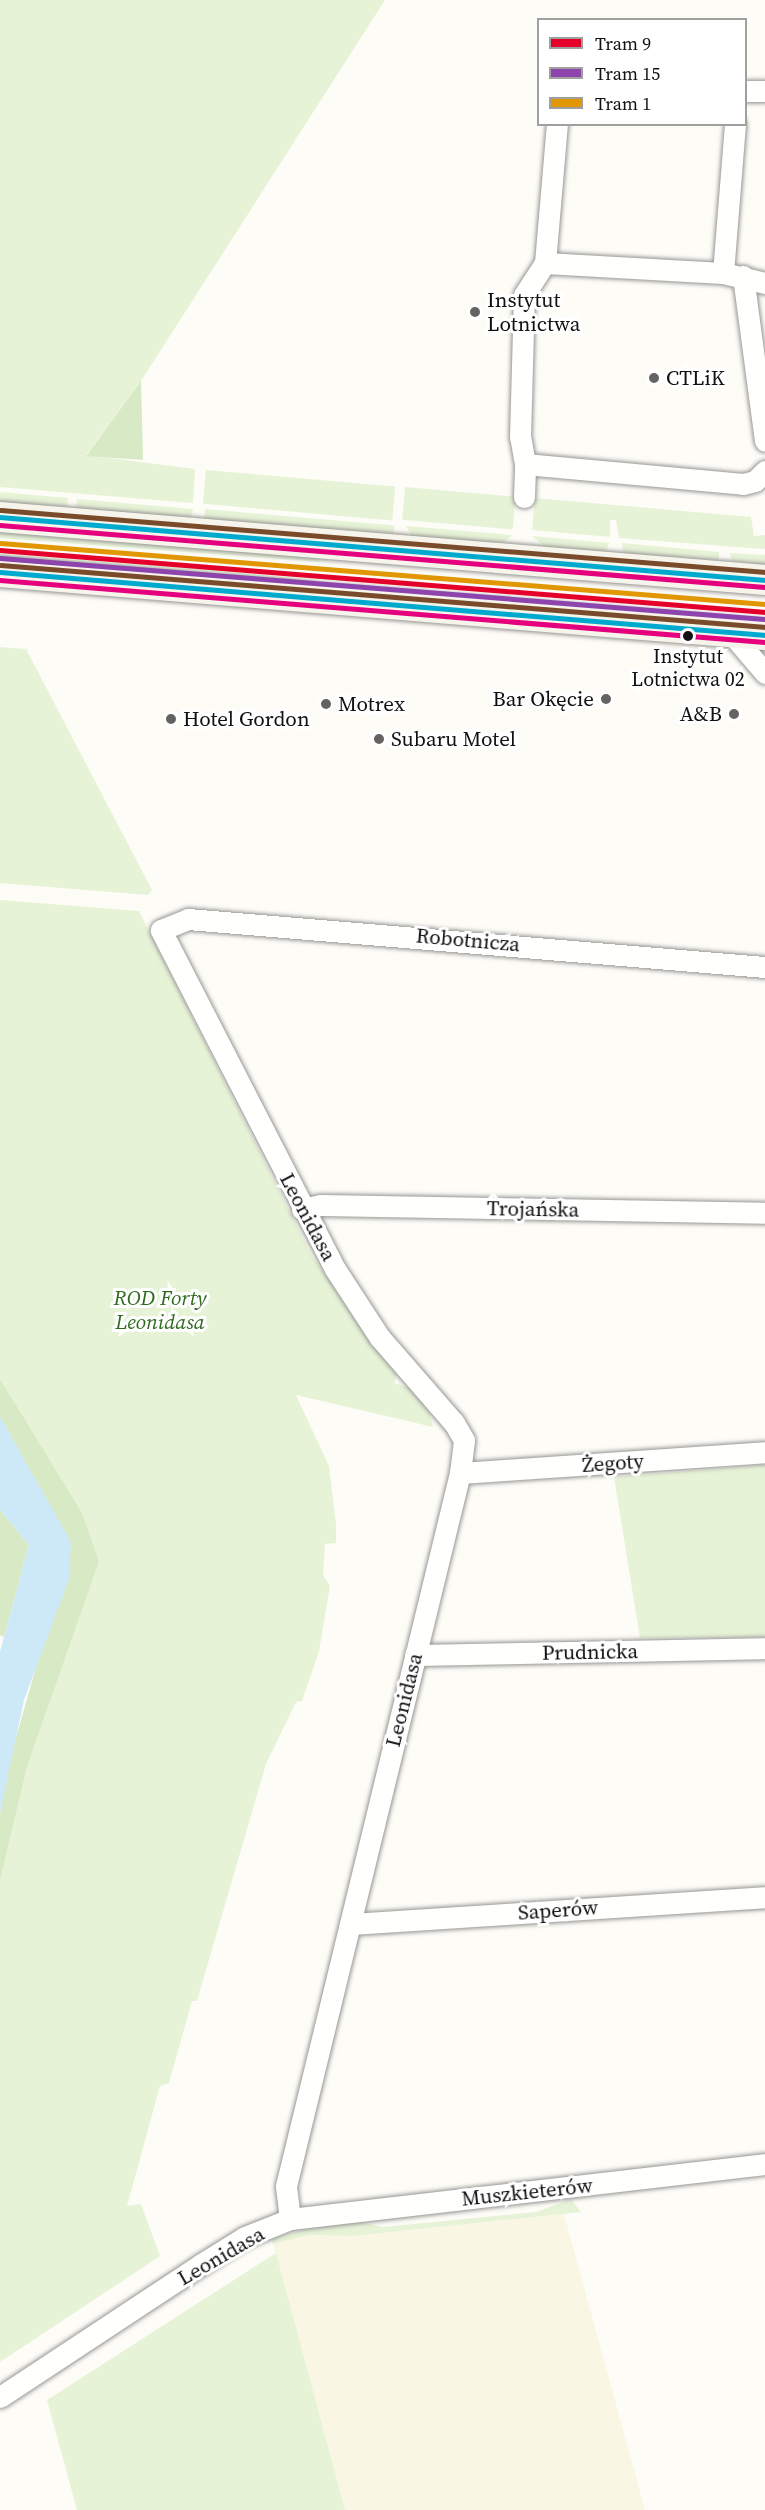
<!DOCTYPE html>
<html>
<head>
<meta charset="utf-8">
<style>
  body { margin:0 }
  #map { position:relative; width:765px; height:2510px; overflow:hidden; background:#fdfcf7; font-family:"Source Serif 4",serif }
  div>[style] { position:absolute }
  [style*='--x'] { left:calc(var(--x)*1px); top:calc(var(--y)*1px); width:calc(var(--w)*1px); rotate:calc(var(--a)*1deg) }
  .farmland>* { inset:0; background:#f9f7e4 }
  .green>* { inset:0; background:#e7f3d7; transform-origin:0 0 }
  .forest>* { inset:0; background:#d8eac5 }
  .water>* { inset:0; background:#cde8f7 }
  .roads { filter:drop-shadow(0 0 2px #979795) drop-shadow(0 0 2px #979795) }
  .street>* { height:21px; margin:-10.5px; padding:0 10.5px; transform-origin:10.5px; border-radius:10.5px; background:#fffffe }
  .secondary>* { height:30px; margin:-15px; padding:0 15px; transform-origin:15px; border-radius:15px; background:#f6f4eb }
  .bus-1>* { height:4.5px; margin:-2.25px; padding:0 2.25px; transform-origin:2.25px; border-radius:2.25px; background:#00a9ce }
  .bus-2>* { height:4.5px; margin:-2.25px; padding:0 2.25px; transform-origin:2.25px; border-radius:2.25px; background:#e5007d }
  .bus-3>* { height:4.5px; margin:-2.25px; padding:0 2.25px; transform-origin:2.25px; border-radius:2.25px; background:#7a4b2a }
  .tram-1>* { height:4.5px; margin:-2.25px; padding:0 2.25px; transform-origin:2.25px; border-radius:2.25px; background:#e4002b }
  .tram-2>* { height:4.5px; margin:-2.25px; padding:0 2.25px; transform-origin:2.25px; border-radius:2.25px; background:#8e44ad }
  .tram-3>* { height:4.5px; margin:-2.25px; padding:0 2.25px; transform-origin:2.25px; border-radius:2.25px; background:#e09702 }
  .dots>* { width:16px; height:16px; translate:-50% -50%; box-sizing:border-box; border:3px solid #fff; border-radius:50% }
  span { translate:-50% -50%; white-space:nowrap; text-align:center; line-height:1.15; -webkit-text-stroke:6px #fff; paint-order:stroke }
  .bus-label { font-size:20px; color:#111 }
  .poi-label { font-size:21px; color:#111 }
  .left { translate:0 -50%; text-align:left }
  .right { translate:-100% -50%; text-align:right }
  .street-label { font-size:21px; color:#111 }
  .park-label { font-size:21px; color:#2f6b1f; font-style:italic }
  .legend { position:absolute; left:537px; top:18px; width:210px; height:108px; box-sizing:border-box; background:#fff; border:2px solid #a0a0a0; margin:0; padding:8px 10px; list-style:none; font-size:18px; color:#111 }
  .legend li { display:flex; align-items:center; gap:12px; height:30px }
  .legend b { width:30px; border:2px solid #a0a0a0 }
</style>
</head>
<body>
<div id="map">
  <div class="farmland">
    <i style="clip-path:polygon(564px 2214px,645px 2510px,345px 2510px,273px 2244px,308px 2235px,353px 2236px)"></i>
  </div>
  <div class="green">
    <i style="clip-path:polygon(0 0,385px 0,141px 381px,86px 455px,195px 469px,193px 503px,0 487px)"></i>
    <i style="left:206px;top:470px;width:190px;height:34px;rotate:5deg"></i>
    <i style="left:405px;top:487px;width:111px;height:33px;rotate:5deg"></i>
    <i style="left:0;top:492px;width:68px;height:11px;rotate:5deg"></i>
    <i style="clip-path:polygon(535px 498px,751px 517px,754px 536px,765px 535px,765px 549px,619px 538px,616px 520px,610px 520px,610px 537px,532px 530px)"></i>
    <i style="clip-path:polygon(77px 499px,193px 509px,192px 515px,188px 519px,76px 509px)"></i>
    <i style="left:205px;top:509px;width:190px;height:10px;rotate:5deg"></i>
    <i style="clip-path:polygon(406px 526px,512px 535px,504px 542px,495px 543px,412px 536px)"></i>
    <i style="clip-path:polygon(0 532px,319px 558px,319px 562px,0 538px)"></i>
    <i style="clip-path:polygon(532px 536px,609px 543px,606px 551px,545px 547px)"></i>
    <i style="clip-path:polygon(622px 543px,719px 552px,719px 560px,623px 553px)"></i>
    <i style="clip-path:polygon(730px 553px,765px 555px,765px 564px,732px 561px)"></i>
    <i style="clip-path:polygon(0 554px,214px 570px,316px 580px,316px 584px,0 558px)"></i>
    <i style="clip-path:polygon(0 647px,26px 649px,152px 890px,148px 895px,0 883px)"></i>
    <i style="clip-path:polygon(0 900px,139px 911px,312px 1256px,398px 1373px,394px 1383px,410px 1388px,428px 1406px,433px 1427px,296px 1395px,329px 1466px,336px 1524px,336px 1543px,325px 1544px,323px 1575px,330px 1586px,319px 1651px,302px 1701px,296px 1702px,266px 1764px,197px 2001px,192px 2001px,169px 2083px,160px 2086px,127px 2206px,141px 2204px,160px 2256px,0 2362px,0 1881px,27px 1767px,99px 1562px,0 1379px)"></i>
    <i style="clip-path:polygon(765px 1465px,765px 1637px,640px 1638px,614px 1477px)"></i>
    <i style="clip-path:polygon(571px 2199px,581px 2212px,353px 2236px,308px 2235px,273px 2244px,271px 2239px,313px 2227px,362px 2222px,383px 2227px,536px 2212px)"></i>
    <i style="clip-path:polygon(276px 2253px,345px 2510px,77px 2510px,47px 2400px)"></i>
  </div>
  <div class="forest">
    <i style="clip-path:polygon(141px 381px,143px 460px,86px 456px)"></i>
    <i style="clip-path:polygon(0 1379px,82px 1513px,99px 1562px,27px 1767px,0 1881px,0 1813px,8px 1766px,71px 1543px,0 1417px)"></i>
    <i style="clip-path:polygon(0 1510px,29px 1545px,4px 1637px,0 1635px)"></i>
  </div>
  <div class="water">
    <i style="clip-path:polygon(0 1417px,71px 1542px,69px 1579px,24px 1700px,0 1813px,0 1652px,29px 1545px,0 1510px)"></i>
  </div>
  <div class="roads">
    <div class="street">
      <i style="--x:746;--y:91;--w:19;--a:0"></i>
      <i style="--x:545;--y:263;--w:178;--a:3.2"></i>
      <i style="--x:723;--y:273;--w:43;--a:13.4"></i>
      <i style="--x:723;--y:273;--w:149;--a:-85.4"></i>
      <i style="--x:743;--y:276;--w:166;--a:82.4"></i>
      <i style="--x:525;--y:464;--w:219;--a:5.2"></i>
      <i style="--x:743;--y:484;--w:12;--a:-14"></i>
      <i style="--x:755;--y:481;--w:14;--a:-45"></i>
      <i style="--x:524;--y:497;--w:33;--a:-88"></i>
      <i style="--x:525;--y:464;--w:27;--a:-100"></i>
      <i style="--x:520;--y:437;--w:142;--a:-88.4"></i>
      <i style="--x:524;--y:295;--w:38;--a:-57"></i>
      <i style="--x:545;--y:263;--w:140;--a:-85.1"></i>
      <i style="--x:730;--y:632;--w:54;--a:49.5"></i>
      <i style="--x:302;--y:1209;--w:19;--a:-12"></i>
      <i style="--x:321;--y:1205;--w:444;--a:1"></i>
      <i style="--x:460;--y:1473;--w:306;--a:-3.9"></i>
      <i style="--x:415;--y:1655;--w:350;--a:-1.1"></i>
      <i style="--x:350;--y:1924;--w:416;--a:-3.7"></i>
      <i style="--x:290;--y:2219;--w:33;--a:-97"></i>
      <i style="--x:286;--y:2186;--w:734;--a:-76.29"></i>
      <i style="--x:460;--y:1473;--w:33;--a:-83"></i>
      <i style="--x:464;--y:1440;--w:20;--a:-120"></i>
      <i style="--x:454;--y:1423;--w:113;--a:-131"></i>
      <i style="--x:380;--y:1338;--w:82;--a:-123.1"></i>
      <i style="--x:335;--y:1269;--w:381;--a:-117.2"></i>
      <i style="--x:161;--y:930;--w:29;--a:-22"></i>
      <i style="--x:188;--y:919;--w:579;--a:4.76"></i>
      <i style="--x:0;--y:2397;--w:240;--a:-33.4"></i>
      <i style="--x:200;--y:2265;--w:53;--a:-31.9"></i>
      <i style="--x:245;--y:2237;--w:48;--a:-21.8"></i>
      <i style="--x:290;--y:2219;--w:478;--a:-6.6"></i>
    </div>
    <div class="secondary">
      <i style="--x:0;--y:517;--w:768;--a:4.71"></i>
      <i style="--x:0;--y:572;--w:768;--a:4.71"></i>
    </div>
  </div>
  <div class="bus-1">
    <i style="--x:0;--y:517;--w:768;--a:4.71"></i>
    <i style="--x:0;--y:572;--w:768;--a:4.71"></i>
  </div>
  <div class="bus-2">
    <i style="--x:0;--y:525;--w:767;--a:4.64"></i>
    <i style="--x:0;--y:580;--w:767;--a:4.64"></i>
  </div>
  <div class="bus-3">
    <i style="--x:1;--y:510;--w:767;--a:4.64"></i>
    <i style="--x:1;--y:565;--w:767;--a:4.64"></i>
  </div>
  <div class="tram-1">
    <i style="--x:0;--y:550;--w:768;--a:4.63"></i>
  </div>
  <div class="tram-2">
    <i style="--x:0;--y:558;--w:766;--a:4.56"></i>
  </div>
  <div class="tram-3">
    <i style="--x:1;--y:543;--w:766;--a:4.56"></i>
  </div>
  <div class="dots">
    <i style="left:475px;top:312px;background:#646362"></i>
    <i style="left:654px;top:378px;background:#646362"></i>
    <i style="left:688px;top:636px;background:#111"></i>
    <i style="left:606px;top:699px;background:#646362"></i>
    <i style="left:326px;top:704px;background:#646362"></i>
    <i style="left:734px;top:714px;background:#646362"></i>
    <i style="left:171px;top:719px;background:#646362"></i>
    <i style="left:379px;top:739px;background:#646362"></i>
  </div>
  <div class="bus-label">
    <span style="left:688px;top:668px">Instytut<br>Lotnictwa 02</span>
  </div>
  <div class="poi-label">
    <span class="left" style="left:487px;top:312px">Instytut<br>Lotnictwa</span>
    <span class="left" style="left:666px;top:378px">CTLiK</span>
    <span class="right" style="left:594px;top:699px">Bar Okęcie</span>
    <span class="left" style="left:338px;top:704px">Motrex</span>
    <span class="right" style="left:722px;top:714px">A&amp;B</span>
    <span class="left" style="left:183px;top:719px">Hotel Gordon</span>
    <span class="left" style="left:391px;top:739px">Subaru Motel</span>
  </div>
  <div class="street-label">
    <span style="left:468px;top:940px;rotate:5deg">Robotnicza</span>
    <span style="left:533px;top:1209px;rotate:1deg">Trojańska</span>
    <span style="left:308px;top:1217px;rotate:62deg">Leonidasa</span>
    <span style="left:613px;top:1463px;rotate:-4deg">Żegoty</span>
    <span style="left:590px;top:1652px;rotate:-1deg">Prudnicka</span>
    <span style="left:404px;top:1700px;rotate:-76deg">Leonidasa</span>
    <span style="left:558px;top:1910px;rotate:-4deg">Saperów</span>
    <span style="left:527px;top:2192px;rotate:-6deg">Muszkieterów</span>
    <span style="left:221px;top:2256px;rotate:-30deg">Leonidasa</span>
  </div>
  <div class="park-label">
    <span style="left:160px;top:1310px">ROD Forty<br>Leonidasa</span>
  </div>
  <ul class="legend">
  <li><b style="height:8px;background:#e4002b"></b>Tram 9</li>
  <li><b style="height:8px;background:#8e44ad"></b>Tram 15</li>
  <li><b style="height:8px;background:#e09702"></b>Tram 1</li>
  </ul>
</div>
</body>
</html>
